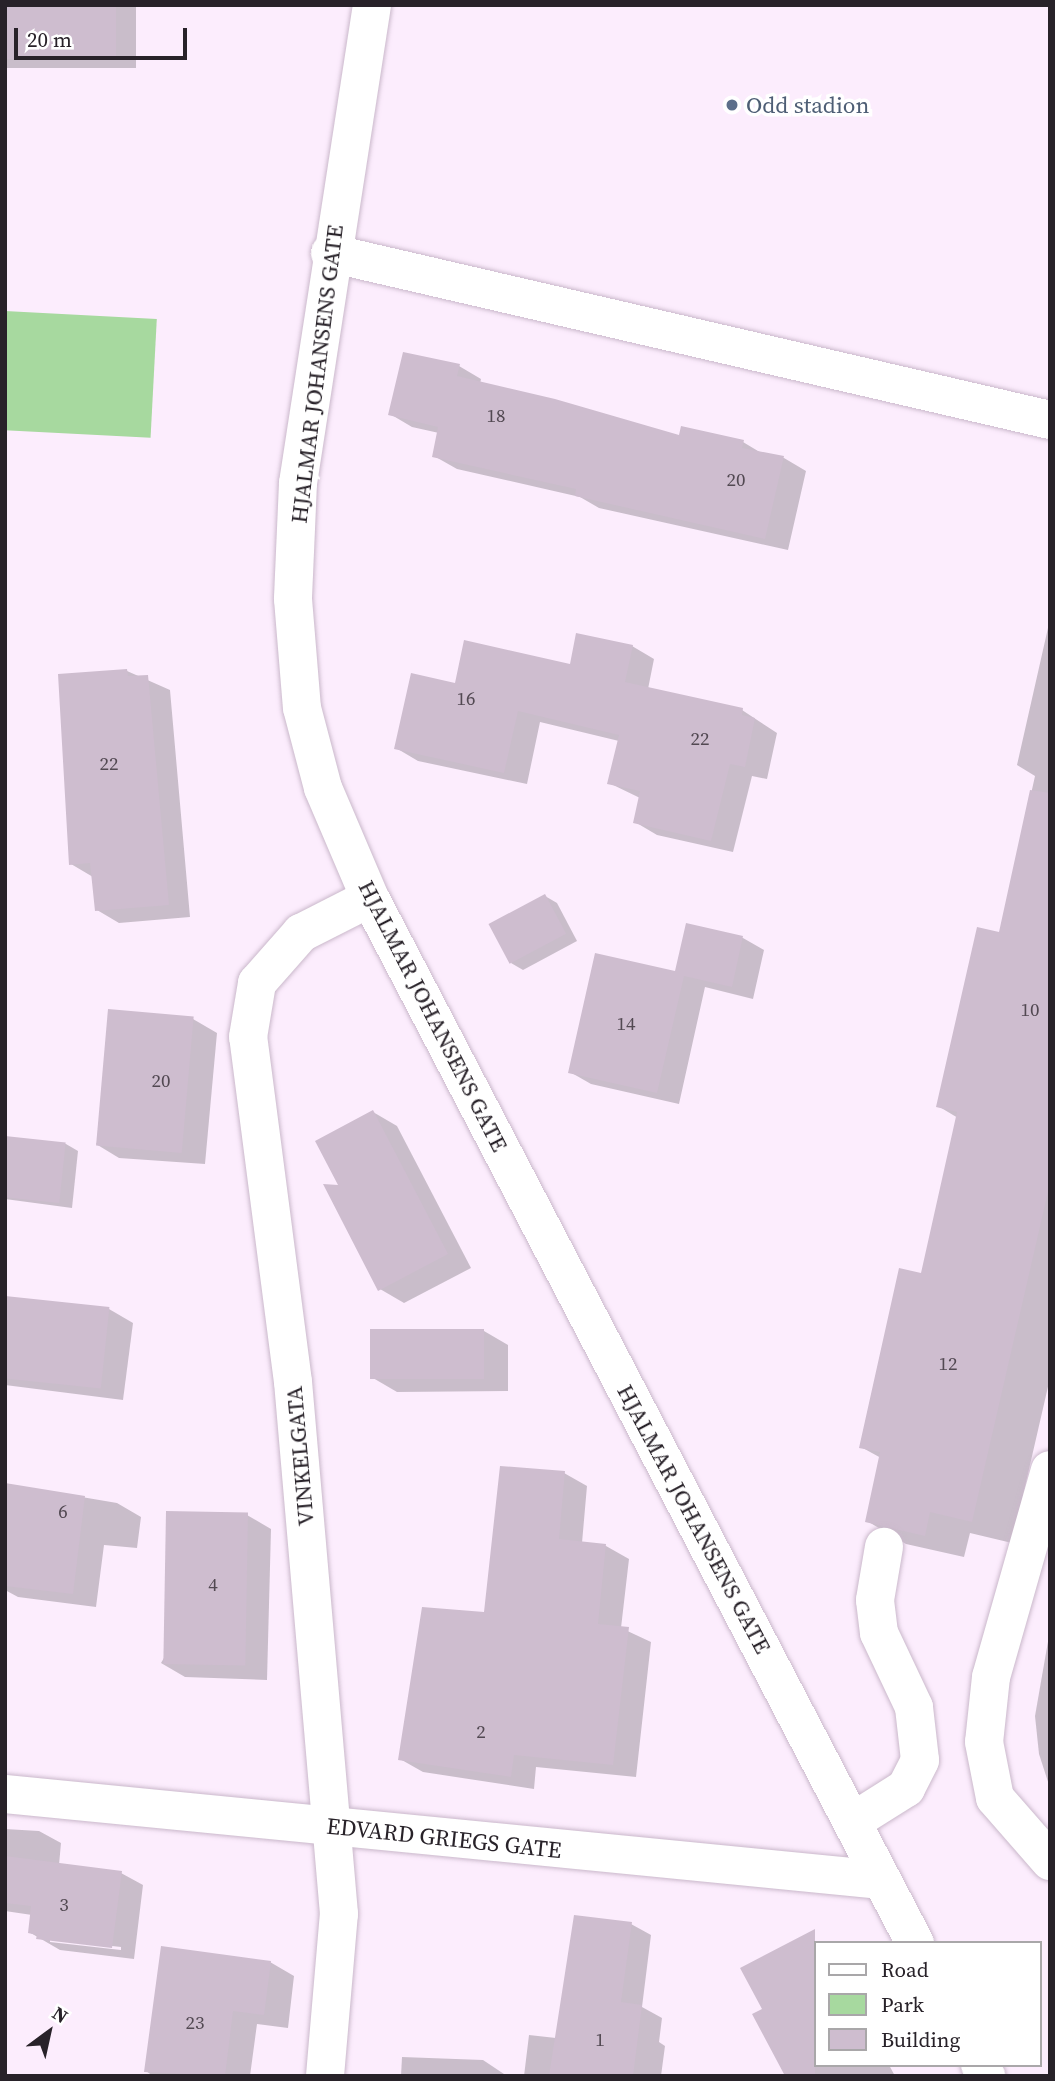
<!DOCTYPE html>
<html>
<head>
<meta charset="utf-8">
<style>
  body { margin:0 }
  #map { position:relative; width:1055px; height:2081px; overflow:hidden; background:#fcedfd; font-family:"Source Serif 4",serif }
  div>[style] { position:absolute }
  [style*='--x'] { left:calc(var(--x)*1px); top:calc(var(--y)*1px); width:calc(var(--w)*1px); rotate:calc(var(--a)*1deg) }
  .green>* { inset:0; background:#a7d99f; transform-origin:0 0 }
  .shadow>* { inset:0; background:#0003; transform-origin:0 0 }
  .building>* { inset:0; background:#cebdcf; transform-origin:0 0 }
  .roads { filter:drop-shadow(0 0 2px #cab8cb) drop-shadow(0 0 2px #cab8cb) }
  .minor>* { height:38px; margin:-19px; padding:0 19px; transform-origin:19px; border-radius:19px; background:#fff }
  .dots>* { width:19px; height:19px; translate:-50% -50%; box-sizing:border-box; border:4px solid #fff; border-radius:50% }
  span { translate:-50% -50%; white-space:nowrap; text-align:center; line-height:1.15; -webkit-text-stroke:7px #fff; paint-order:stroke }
  .number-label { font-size:19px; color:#524952 }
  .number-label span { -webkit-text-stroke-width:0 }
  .service-label { font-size:23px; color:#4e5e75 }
  .left { translate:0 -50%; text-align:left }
  .street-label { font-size:23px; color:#282229 }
  .frame { position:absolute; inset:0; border:7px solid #282229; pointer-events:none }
  .legend { position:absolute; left:814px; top:1941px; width:228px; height:126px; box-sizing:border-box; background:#fff; border:2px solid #a9a7a9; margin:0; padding:9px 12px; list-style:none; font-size:21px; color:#282229 }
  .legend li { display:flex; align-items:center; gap:14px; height:35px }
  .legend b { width:35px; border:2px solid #a9a7a9 }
  .north { position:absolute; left:14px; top:1997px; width:70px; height:70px; -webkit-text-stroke:5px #fff; paint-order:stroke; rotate:33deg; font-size:19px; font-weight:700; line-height:28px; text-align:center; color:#282229 }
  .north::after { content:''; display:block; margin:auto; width:24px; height:32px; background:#282229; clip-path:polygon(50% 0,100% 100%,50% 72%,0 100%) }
  .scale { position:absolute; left:14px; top:28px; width:173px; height:32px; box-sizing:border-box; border:4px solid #282229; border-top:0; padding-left:9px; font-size:21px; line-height:24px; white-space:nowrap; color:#282229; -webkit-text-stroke:5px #fff; paint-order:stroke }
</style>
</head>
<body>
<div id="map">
  <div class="green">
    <i style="left:5px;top:311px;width:152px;height:119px;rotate:3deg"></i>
  </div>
  <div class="shadow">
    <i style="left:5px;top:5px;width:131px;height:63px"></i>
    <i style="clip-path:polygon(459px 366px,481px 379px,480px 384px,681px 437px,743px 442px,763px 454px,784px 458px,806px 471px,788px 550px,599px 508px,580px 497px,457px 469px,434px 456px,439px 433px,412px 427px,390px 414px)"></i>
    <i style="clip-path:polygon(1050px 619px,1050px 1378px,1012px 1543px,970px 1533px,964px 1557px,906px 1544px,867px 1521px,881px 1458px,861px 1447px,923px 1276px,958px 1118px,938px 1106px,1000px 934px,1035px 776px,1017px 765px)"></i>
    <i style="clip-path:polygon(632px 646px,654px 659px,648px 689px,742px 710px,777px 733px,767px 779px,752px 776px,733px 852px,657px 835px,635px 822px,640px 798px,609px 783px,619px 741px,540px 722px,527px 784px,418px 761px,396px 748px,456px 685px,572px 666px)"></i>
    <i style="clip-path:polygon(127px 671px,170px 690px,190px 917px,119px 923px,97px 910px,93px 877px,71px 864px)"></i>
    <i style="clip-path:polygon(545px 896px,557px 903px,577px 941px,523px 970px,511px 963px)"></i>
    <i style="clip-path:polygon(687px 925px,743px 938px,764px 950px,753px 999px,705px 987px,679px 1104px,591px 1084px,570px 1072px,676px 973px)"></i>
    <i style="clip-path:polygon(193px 1019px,217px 1033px,205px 1164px,119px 1158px,96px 1144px)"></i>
    <i style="clip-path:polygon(373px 1112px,397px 1126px,471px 1268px,404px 1303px,380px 1289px,341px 1188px)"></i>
    <i style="clip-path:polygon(5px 1138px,66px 1144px,78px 1151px,72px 1208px,5px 1199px)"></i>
    <i style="clip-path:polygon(5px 1298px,109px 1309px,133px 1323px,123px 1400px,5px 1385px)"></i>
    <i style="clip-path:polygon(484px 1331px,508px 1345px,508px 1391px,397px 1392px,373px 1378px)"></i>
    <i style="clip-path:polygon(564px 1473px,587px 1486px,582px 1543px,606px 1546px,629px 1559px,621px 1628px,651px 1642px,636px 1777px,536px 1767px,534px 1789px,423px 1772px,400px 1759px)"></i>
    <i style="clip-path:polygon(5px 1484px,117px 1503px,141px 1517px,137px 1548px,104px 1545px,96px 1607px,18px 1597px,5px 1590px)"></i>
    <i style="clip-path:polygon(247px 1515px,271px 1529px,267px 1680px,185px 1677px,161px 1663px)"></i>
    <i style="clip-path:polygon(1050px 1630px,1050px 1788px,1039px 1754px,1035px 1716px)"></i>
    <i style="clip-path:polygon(evenodd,5px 1829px,39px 1831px,61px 1843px,59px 1865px,121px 1873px,143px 1885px,134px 1959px,60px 1950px,29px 1932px,32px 1915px,5px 1911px,5px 1829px,50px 1939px,121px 1947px,121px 1950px,50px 1942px,50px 1939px)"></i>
    <i style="clip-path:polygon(631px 1924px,651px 1935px,642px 2007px,662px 2018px,659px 2042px,665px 2046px,661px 2076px,524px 2076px,529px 2035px,556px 2038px)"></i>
    <i style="clip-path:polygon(805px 1936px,816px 1943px,815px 2065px,889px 2065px,895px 2076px,787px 2076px,764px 2010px)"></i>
    <i style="clip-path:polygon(270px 1962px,294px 1976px,288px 2028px,257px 2024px,250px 2076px,153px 2076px,146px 2071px)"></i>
    <i style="clip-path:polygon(402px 2057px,483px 2060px,507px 2076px,401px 2076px)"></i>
  </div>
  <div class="building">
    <i style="left:5px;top:5px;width:111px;height:54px"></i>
    <i style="clip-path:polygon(403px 352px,460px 364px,457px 376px,555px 399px,679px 435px,681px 426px,744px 440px,742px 448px,784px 456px,765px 539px,575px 496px,576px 489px,432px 457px,438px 427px,388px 415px)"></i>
    <i style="clip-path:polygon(576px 633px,633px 645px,625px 682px,743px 708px,742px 715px,755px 718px,745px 767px,730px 764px,711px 841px,633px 823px,640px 791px,607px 784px,619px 735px,518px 711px,504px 773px,394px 749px,411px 673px,455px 683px,464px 640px,570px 664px)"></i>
    <i style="clip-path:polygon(127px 669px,128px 676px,148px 675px,169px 905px,95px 911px,90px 863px,69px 865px,58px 674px)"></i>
    <i style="clip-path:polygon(1030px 790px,1050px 793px,1050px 1183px,972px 1522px,930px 1512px,925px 1536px,865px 1522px,880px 1452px,859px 1448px,899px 1268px,921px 1273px,957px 1112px,936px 1107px,977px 927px,999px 932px)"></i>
    <i style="left:545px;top:894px;width:45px;height:64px;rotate:62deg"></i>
    <i style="clip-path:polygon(686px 923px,743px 936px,732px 987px,684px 976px,657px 1093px,568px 1073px,595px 953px,675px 971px)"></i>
    <i style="left:108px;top:1009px;width:86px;height:137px;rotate:5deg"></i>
    <i style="clip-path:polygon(373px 1110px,448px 1254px,378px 1291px,323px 1184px,338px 1185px,315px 1141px)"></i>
    <i style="left:5px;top:1136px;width:61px;height:61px;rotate:6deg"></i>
    <i style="left:5px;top:1296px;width:105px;height:82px;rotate:6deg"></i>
    <i style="left:370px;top:1329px;width:114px;height:50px"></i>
    <i style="clip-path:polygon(500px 1466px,565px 1471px,559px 1539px,606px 1544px,598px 1624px,629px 1627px,613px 1765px,514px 1755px,511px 1777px,398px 1760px,422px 1607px,484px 1612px)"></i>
    <i style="clip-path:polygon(5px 1483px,85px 1496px,73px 1594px,5px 1586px)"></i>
    <i style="left:166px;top:1511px;width:82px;height:153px;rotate:1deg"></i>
    <i style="clip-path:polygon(5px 1856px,122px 1871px,112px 1948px,36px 1939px,37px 1935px,28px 1933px,31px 1906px,5px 1903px)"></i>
    <i style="clip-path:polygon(574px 1915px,632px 1922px,621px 2002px,642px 2005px,633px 2076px,549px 2076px)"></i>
    <i style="clip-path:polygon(815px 1929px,815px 2076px,785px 2076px,752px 2014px,762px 2009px,740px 1968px)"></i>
    <i style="clip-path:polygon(161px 1946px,271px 1961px,264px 2015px,233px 2011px,225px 2076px,144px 2072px)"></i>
  </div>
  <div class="roads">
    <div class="minor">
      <i style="--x:372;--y:5;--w:484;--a:98.8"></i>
      <i style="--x:298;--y:483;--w:116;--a:92.5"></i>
      <i style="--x:293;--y:599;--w:109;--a:85.3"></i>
      <i style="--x:302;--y:708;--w:83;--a:75.3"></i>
      <i style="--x:323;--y:788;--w:120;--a:66.9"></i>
      <i style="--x:370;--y:898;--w:1179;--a:62.46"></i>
      <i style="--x:330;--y:253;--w:739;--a:13.06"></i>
      <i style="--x:1050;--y:1470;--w:215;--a:105.9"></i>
      <i style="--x:991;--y:1677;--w:65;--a:96.1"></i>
      <i style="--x:984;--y:1742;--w:57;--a:78.9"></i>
      <i style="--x:995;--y:1798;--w:84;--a:48.9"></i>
      <i style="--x:5;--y:1794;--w:881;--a:5.6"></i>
      <i style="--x:852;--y:1822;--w:64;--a:-32.2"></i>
      <i style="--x:906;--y:1788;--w:31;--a:-63"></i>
      <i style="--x:920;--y:1760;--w:53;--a:-96.5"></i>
      <i style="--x:914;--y:1707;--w:82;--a:-115.3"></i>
      <i style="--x:879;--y:1633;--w:33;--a:-97"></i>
      <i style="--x:875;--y:1600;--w:54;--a:-80.4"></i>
      <i style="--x:980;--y:2065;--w:13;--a:61"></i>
      <i style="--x:325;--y:2076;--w:163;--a:-85.1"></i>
      <i style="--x:339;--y:1914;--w:534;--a:-94.94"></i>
      <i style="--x:293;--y:1382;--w:348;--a:-97.4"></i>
      <i style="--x:248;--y:1037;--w:55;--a:-80.5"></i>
      <i style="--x:257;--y:983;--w:67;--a:-48.7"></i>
      <i style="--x:301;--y:933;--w:77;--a:-26.9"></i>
    </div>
  </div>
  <div class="dots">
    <i style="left:732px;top:105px;background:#5c6f8a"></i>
  </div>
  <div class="number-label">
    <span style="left:496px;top:416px">18</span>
    <span style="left:736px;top:480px">20</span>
    <span style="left:466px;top:699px">16</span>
    <span style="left:700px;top:739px">22</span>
    <span style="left:109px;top:764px">22</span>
    <span style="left:1030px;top:1010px">10</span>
    <span style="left:626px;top:1024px">14</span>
    <span style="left:161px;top:1081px">20</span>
    <span style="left:948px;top:1364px">12</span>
    <span style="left:63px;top:1512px">6</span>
    <span style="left:213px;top:1585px">4</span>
    <span style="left:481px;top:1732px">2</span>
    <span style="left:64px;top:1905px">3</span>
    <span style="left:195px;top:2023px">23</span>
    <span style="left:600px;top:2040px">1</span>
  </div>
  <div class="service-label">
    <span class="left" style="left:746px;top:105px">Odd stadion</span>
  </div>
  <div class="street-label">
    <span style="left:317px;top:374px;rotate:-83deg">HJALMAR JOHANSENS GATE</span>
    <span style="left:433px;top:1016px;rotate:63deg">HJALMAR JOHANSENS GATE</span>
    <span style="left:300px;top:1456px;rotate:-95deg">VINKELGATA</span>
    <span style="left:694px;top:1519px;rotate:62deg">HJALMAR JOHANSENS GATE</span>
    <span style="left:444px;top:1838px;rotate:6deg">EDVARD GRIEGS GATE</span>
  </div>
  <div class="frame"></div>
  <ul class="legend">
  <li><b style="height:9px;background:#fff"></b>Road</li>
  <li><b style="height:19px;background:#a7d99f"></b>Park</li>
  <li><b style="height:19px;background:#cebdcf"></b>Building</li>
  </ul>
  <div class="north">N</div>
  <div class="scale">20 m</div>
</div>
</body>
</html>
